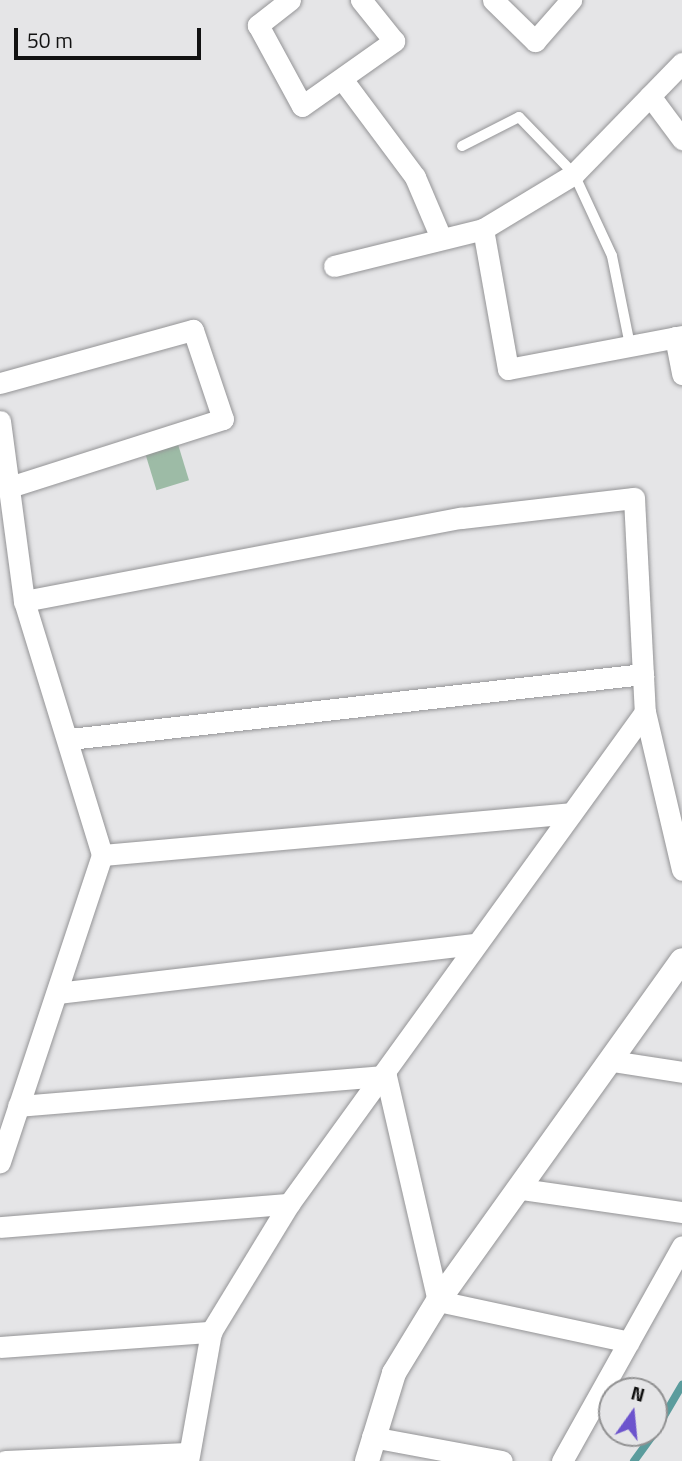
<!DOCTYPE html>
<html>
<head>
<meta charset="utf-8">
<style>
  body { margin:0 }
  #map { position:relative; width:682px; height:1461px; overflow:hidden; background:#e5e5e7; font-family:"Titillium Web",sans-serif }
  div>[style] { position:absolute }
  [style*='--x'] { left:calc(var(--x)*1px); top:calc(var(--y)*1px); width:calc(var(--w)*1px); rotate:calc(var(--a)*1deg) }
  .green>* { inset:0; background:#9dbba6; transform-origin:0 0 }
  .stream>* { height:8px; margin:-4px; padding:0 4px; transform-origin:4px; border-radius:4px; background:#5b9c9d }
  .roads { filter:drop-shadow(0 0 2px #949496) drop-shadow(0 0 2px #949496) }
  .service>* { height:10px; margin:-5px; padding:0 5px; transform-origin:5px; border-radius:5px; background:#fff }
  .minor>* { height:21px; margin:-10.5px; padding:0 10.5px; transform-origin:10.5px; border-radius:10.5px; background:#fff }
  .tertiary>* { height:24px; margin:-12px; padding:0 12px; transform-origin:12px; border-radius:12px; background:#fff }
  span { translate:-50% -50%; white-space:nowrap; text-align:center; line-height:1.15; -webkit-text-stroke:5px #e5e5e7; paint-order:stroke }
  .north { position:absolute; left:598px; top:1377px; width:70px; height:70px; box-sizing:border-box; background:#e5e5e7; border:2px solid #919192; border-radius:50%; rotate:15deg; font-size:19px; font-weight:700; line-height:28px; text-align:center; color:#121212 }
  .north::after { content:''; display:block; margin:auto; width:24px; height:32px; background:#6c54cd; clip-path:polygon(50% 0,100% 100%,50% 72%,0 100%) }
  .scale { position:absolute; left:14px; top:28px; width:187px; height:32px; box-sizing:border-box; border:4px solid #121212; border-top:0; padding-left:9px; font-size:21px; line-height:24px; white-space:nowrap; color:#121212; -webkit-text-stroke:5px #e5e5e7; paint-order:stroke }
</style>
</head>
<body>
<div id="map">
  <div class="green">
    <i style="left:177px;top:441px;width:41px;height:34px;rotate:73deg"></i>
  </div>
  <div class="stream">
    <i style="--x:654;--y:1433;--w:56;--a:-59.7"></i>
    <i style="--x:634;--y:1461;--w:34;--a:-54"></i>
  </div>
  <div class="roads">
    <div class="service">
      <i style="--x:462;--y:146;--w:64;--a:-27"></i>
      <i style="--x:519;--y:117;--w:79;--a:46"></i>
      <i style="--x:574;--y:174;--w:90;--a:65.1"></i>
      <i style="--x:612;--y:256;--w:91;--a:78.6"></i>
    </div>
    <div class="minor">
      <i style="--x:290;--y:0;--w:41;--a:142"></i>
      <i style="--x:258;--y:25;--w:92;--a:61.5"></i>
      <i style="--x:302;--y:106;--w:113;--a:-35.2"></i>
      <i style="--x:394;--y:41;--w:53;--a:-128.8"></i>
      <i style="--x:493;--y:0;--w:59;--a:44.3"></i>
      <i style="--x:535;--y:41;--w:55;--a:-48.7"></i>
      <i style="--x:342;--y:79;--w:122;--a:53.3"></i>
      <i style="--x:415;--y:177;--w:66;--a:66.9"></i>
      <i style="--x:650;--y:96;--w:54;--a:53.3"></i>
      <i style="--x:483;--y:229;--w:142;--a:79.9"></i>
      <i style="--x:508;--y:369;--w:177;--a:-10.7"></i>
      <i style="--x:334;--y:266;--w:154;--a:-13.9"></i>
      <i style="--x:483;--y:229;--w:106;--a:-31.1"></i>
      <i style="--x:574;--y:174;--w:155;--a:-45.8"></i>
      <i style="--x:675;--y:337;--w:38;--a:79"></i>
      <i style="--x:0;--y:383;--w:200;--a:-15.4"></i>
      <i style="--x:193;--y:330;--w:94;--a:71.4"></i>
      <i style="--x:223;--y:419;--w:224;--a:162.3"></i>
      <i style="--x:0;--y:421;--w:182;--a:82.4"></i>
      <i style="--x:24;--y:601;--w:266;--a:72.9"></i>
      <i style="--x:102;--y:855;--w:324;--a:108.4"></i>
      <i style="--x:24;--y:601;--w:445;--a:-10.8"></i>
      <i style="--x:461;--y:518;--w:174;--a:-6.6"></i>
      <i style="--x:634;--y:498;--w:214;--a:87.1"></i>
      <i style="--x:645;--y:712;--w:607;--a:125.89"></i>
      <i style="--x:289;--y:1204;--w:150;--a:121.4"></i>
      <i style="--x:211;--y:1332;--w:131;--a:100.1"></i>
      <i style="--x:645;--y:712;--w:162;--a:76.8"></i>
      <i style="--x:70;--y:739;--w:577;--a:-6.47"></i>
      <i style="--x:102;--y:855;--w:471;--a:-5.1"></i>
      <i style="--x:57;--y:993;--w:418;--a:-6.7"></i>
      <i style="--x:612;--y:1061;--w:71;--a:8.9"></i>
      <i style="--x:18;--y:1106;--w:369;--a:-4.7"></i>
      <i style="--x:386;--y:1076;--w:231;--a:77"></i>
      <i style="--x:438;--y:1301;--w:195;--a:12.1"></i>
      <i style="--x:522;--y:1189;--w:162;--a:8.2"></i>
      <i style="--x:0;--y:1227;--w:290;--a:-4.6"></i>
      <i style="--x:0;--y:1347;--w:212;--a:-4.1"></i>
      <i style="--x:372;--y:1437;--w:132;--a:10.5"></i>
      <i style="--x:5;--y:1461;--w:183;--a:-2.5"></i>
      <i style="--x:562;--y:1461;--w:246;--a:-60.8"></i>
    </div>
    <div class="tertiary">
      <i style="--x:367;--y:1461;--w:92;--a:-72.9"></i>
      <i style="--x:394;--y:1373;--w:84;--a:-58.6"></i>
      <i style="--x:438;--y:1301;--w:419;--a:-54.4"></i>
    </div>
  </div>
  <div class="north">N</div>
  <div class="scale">50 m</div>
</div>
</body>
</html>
